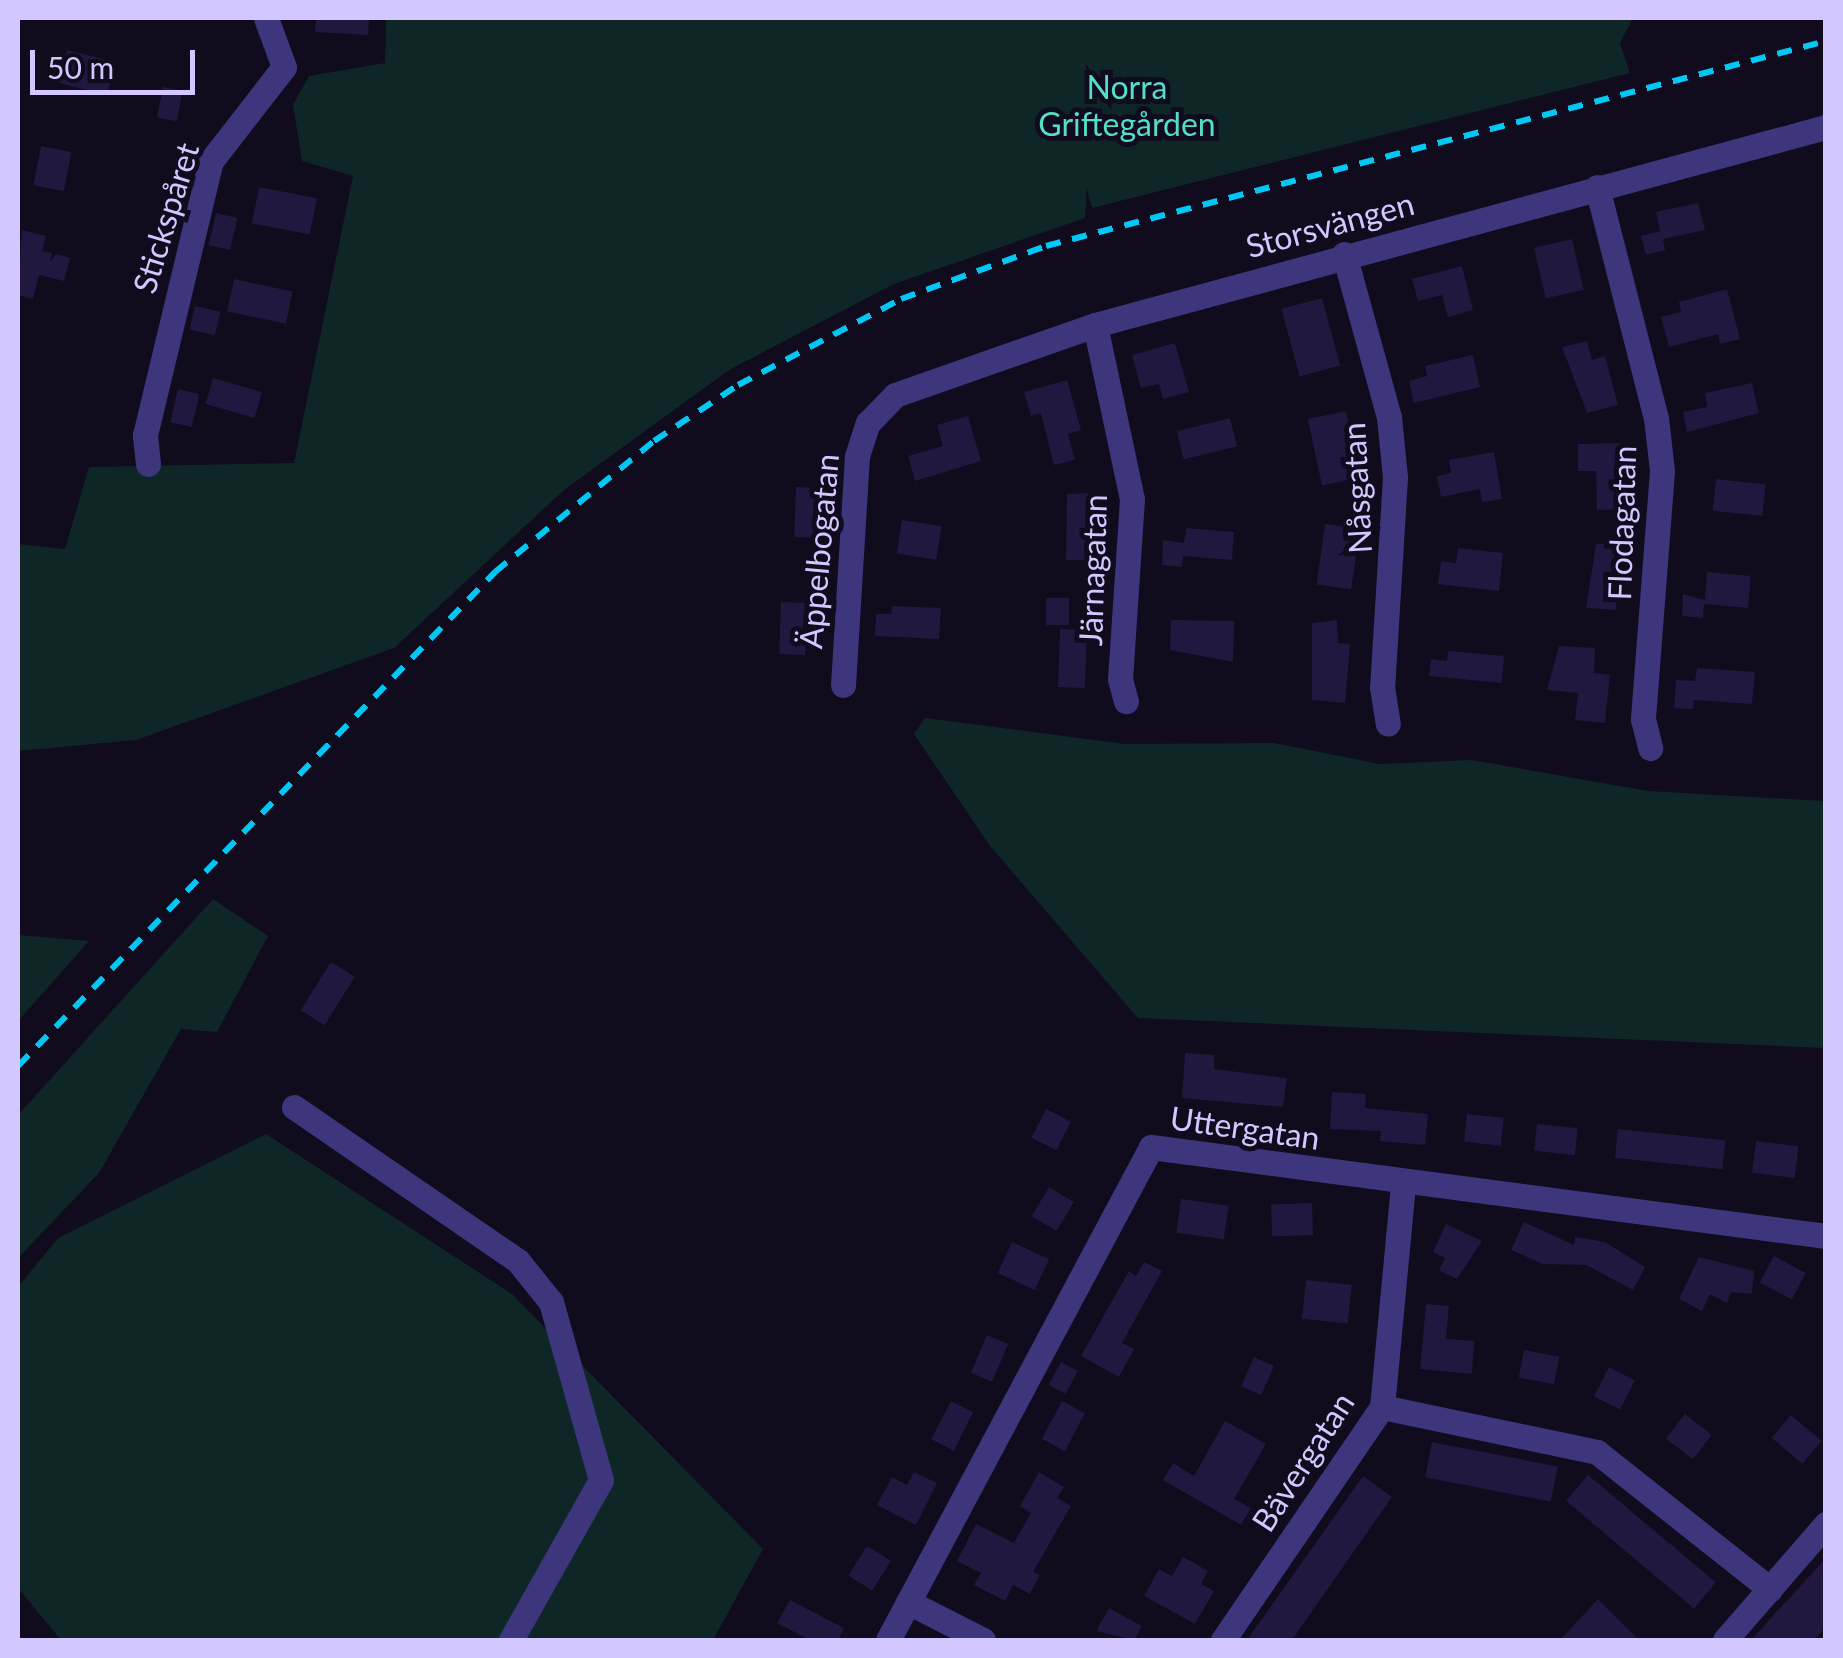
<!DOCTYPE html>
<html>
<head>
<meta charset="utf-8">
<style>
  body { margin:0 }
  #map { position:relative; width:1843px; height:1658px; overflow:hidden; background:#100b1d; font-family:Lato,sans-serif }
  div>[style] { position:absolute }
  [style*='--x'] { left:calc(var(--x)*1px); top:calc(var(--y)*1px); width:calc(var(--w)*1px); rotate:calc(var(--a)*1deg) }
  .green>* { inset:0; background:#0f2627 }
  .building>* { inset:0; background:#22173e; transform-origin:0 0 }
  .street>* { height:25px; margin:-12.5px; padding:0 12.5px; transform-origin:12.5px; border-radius:12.5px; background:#3e367d }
  .rail>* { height:6px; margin-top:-3px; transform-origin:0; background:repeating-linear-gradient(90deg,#00c7f3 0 15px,transparent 0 27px) }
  span { translate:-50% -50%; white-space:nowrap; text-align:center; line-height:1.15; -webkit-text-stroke:10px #100b1d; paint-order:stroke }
  .park-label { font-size:32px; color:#54dec7 }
  .street-label { font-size:32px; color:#d2c8ff }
  .frame { position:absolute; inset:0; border:20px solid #d2c8ff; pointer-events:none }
  .scale { position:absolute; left:30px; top:50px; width:165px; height:45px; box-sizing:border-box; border:5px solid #d2c8ff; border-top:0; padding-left:12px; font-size:30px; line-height:35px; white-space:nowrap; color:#d2c8ff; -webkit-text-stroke:8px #100b1d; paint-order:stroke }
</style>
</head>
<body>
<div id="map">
  <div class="green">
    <i style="clip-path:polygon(386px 18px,1633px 18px,1620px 43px,1630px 73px,1092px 208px,1087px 189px,1085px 218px,894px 284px,729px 370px,564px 490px,394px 648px,136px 740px,18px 751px,18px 544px,65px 549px,89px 467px,294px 463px,353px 176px,302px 161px,293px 105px,309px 76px,385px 63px)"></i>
    <i style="clip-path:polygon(925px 718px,1125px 744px,1274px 743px,1380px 764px,1472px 760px,1648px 791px,1825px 801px,1825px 1048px,1138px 1018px,990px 846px,914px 734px)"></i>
    <i style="clip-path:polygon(213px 899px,268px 936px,217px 1032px,181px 1029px,99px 1173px,18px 1258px,18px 1115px)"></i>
    <i style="clip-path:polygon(18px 935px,89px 941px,18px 1021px)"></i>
    <i style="clip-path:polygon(266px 1134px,512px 1294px,763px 1549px,713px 1640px,61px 1640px,18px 1588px,18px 1287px,58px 1238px)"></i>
  </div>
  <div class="building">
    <i style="clip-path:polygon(316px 18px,369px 18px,368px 35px,315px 32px)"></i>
    <i style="left:67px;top:50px;width:50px;height:34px;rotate:14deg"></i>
    <i style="left:163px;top:87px;width:20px;height:31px;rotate:11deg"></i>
    <i style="left:41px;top:146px;width:31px;height:40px;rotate:11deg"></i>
    <i style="left:259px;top:187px;width:59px;height:37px;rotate:11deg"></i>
    <i style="clip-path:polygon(1698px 203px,1705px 230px,1663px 239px,1665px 250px,1646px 255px,1641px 236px,1660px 231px,1656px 212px)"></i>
    <i style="left:216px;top:213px;width:22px;height:33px;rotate:13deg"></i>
    <i style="clip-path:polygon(22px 230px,46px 236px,42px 251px,52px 253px,50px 262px,56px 254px,70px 258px,64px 281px,39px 275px,33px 299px,18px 295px)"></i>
    <i style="left:1572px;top:239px;width:52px;height:39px;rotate:77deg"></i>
    <i style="clip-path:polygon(1462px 266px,1473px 310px,1448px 317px,1442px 295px,1418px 301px,1412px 279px)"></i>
    <i style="left:234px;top:279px;width:60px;height:33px;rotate:12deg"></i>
    <i style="clip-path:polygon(1727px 289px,1740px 339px,1720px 344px,1718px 334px,1669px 347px,1661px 317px,1681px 312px,1679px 302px)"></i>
    <i style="left:1322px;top:298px;width:70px;height:42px;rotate:75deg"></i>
    <i style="left:195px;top:306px;width:26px;height:24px;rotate:13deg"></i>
    <i style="clip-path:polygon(1587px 341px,1592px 360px,1605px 356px,1618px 405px,1587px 413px,1562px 347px)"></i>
    <i style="clip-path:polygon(1175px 343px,1189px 392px,1163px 399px,1159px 384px,1141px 388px,1132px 355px)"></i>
    <i style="clip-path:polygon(1473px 355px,1480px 387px,1414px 403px,1409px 381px,1427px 376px,1425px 366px)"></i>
    <i style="left:213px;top:378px;width:51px;height:27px;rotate:16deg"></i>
    <i style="clip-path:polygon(1067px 380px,1081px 430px,1068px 434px,1075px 460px,1054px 465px,1041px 413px,1031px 416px,1024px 392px)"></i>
    <i style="clip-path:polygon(1752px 383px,1759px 413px,1687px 432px,1683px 412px,1707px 407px,1705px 393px)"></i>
    <i style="left:178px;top:389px;width:22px;height:34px;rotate:13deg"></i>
    <i style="left:1346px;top:411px;width:68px;height:39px;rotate:78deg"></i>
    <i style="clip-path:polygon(968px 416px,981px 461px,915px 481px,908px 456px,943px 446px,937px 425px)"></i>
    <i style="left:1230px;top:418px;width:29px;height:55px;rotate:76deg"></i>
    <i style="clip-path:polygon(1625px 443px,1626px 509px,1597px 510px,1596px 471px,1578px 471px,1578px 444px)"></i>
    <i style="clip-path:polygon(1494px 452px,1502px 499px,1482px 502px,1480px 489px,1441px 497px,1437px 476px,1451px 473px,1449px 460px)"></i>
    <i style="left:1716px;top:479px;width:50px;height:32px;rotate:6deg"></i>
    <i style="left:796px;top:487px;width:30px;height:50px;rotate:2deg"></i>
    <i style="clip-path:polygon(1088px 493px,1088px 508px,1099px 508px,1099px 560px,1066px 560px,1067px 494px)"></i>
    <i style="left:902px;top:520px;width:40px;height:34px;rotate:9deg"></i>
    <i style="left:1325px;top:524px;width:35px;height:61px;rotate:8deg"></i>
    <i style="clip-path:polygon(1186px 528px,1234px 532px,1232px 560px,1183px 556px,1182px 567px,1162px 565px,1163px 540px,1184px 543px)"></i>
    <i style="clip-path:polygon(1596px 544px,1619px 544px,1616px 610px,1586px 608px)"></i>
    <i style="clip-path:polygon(1458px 548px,1503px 553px,1499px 591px,1438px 584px,1441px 561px,1456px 563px)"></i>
    <i style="clip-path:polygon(1707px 572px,1751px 576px,1748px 608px,1704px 604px,1703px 618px,1682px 616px,1683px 594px,1705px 600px)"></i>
    <i style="left:1046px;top:598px;width:23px;height:27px"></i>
    <i style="left:781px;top:602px;width:26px;height:52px;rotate:2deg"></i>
    <i style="clip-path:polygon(892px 606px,941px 608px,939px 639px,875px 636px,876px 614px,891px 614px)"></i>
    <i style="clip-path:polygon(1171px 620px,1234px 621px,1233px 662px,1170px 650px)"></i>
    <i style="clip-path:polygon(1337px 620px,1338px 643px,1350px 644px,1345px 703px,1312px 700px,1312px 623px)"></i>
    <i style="left:1060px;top:629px;width:27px;height:58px;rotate:2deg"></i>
    <i style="clip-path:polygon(1559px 646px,1595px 648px,1594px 673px,1610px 675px,1605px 723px,1575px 720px,1578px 693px,1547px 690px)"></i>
    <i style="clip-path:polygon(1448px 651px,1504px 656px,1502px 683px,1429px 676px,1431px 659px,1447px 661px)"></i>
    <i style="clip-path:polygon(1697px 668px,1755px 672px,1752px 704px,1694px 700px,1693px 709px,1674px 708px,1676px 680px,1695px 681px)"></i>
    <i style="left:331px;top:962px;width:28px;height:57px;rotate:32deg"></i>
    <i style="clip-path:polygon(1185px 1053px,1214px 1055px,1214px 1069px,1287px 1078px,1283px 1107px,1182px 1098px)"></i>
    <i style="clip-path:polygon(1332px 1092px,1366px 1094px,1365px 1108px,1428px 1114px,1425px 1145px,1380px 1141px,1381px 1131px,1330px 1129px)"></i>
    <i style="left:1046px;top:1109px;width:28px;height:32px;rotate:27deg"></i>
    <i style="left:1467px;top:1114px;width:37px;height:28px;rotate:6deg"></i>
    <i style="left:1537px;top:1124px;width:41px;height:27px;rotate:6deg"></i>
    <i style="left:1618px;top:1129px;width:108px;height:29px;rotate:6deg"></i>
    <i style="left:1756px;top:1141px;width:43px;height:32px;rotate:7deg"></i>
    <i style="left:1049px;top:1187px;width:29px;height:34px;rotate:31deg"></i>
    <i style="left:1181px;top:1199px;width:48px;height:34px;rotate:8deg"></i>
    <i style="left:1312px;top:1203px;width:32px;height:41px;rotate:88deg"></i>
    <i style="clip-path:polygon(1524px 1222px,1574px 1245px,1575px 1237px,1605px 1242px,1645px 1267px,1633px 1290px,1586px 1265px,1543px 1264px,1511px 1250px)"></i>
    <i style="clip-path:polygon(1446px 1224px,1482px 1241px,1457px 1279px,1439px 1270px,1445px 1258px,1433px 1252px)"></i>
    <i style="left:1012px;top:1242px;width:41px;height:34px;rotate:25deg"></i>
    <i style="left:1774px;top:1256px;width:36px;height:30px;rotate:28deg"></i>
    <i style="clip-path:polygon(1699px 1257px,1754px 1271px,1752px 1294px,1731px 1292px,1727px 1303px,1710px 1294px,1702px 1311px,1679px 1299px)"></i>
    <i style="clip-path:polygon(1144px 1262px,1162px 1271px,1122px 1343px,1134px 1349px,1119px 1377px,1081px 1356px,1129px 1271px,1136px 1276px)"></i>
    <i style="left:1306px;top:1280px;width:46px;height:39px;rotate:6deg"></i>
    <i style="clip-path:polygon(1426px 1304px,1449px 1306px,1446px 1339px,1474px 1341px,1472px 1374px,1420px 1369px)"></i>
    <i style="left:987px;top:1335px;width:23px;height:41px;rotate:23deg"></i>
    <i style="left:1524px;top:1350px;width:36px;height:28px;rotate:11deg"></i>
    <i style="left:1254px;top:1357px;width:22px;height:32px;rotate:24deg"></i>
    <i style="left:1061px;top:1362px;width:19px;height:26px;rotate:28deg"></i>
    <i style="left:1609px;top:1367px;width:29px;height:33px;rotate:27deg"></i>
    <i style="left:951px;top:1401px;width:25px;height:43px;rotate:27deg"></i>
    <i style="left:1062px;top:1401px;width:26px;height:43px;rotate:28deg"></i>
    <i style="left:1685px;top:1414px;width:34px;height:31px;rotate:38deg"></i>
    <i style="left:1791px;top:1415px;width:40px;height:30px;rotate:40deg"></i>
    <i style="clip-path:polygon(1225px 1421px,1266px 1444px,1234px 1499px,1251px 1508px,1241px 1525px,1163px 1480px,1173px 1463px,1194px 1476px)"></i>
    <i style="left:1432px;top:1442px;width:128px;height:36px;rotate:11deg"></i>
    <i style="clip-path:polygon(914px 1472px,937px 1483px,916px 1525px,877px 1505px,892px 1477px,907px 1485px)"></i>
    <i style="clip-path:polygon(1039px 1472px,1064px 1487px,1057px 1498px,1071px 1506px,1033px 1572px,1040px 1575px,1030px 1594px,1013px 1585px,1005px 1601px,974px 1585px,981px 1573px,957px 1561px,976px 1524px,1014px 1543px,1031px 1513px,1020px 1506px)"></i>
    <i style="left:1588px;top:1475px;width:167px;height:34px;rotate:40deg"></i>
    <i style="clip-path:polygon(1363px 1476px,1392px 1497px,1292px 1640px,1247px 1640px)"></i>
    <i style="left:867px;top:1546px;width:28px;height:35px;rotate:32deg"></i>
    <i style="clip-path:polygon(1183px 1557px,1208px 1571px,1201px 1584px,1214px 1591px,1195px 1624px,1144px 1596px,1159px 1569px,1172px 1576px)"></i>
    <i style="clip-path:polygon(1826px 1558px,1826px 1627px,1814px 1640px,1751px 1640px)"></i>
    <i style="clip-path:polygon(1598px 1599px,1639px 1640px,1560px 1640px)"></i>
    <i style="clip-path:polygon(790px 1600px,844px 1628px,838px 1640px,810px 1640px,777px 1623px)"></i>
    <i style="clip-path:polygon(1109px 1608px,1142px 1626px,1134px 1640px,1096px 1631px)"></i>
  </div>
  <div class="street">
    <i style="--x:1597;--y:187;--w:238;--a:75.7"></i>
    <i style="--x:1656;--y:418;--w:53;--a:83.5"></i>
    <i style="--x:1662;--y:471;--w:249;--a:94.4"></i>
    <i style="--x:1643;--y:719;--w:30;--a:76"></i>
    <i style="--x:1344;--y:254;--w:169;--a:74.6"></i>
    <i style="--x:1389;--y:417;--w:60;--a:84.3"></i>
    <i style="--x:1395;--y:477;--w:210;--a:93.5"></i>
    <i style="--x:1382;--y:687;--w:37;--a:81"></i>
    <i style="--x:1095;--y:325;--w:178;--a:78"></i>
    <i style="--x:1132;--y:499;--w:180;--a:93.8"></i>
    <i style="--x:1120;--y:679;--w:23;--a:75"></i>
    <i style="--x:148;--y:464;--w:29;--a:-96"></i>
    <i style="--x:145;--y:435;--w:282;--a:-76.5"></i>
    <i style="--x:211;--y:161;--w:119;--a:-52.2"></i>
    <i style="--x:284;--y:67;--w:52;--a:-110.2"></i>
    <i style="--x:843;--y:685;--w:229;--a:-86.5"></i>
    <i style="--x:857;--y:456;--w:35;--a:-72"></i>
    <i style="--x:868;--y:423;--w:39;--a:-46"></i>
    <i style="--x:895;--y:395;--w:212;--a:-19.3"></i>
    <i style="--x:1095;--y:325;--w:757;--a:-15.16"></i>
    <i style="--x:294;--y:1107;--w:272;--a:34.5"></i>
    <i style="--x:518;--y:1261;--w:53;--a:51.2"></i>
    <i style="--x:551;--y:1302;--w:185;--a:74.3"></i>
    <i style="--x:601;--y:1480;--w:184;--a:119.4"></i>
    <i style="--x:1382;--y:1407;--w:220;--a:11.8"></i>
    <i style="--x:1597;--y:1452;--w:221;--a:38.4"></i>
    <i style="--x:908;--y:1602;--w:84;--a:26.9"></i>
    <i style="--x:888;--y:1640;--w:559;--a:-61.92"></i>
    <i style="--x:1151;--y:1147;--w:681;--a:7.51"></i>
    <i style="--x:1223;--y:1640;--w:282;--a:-55.7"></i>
    <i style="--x:1382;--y:1407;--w:225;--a:-84.6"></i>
    <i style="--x:1725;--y:1640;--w:154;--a:-49"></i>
  </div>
  <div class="rail">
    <i style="--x:18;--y:1066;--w:687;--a:-46"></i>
    <i style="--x:495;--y:572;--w:206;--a:-39.5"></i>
    <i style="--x:654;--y:441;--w:101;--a:-33.7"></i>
    <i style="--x:738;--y:385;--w:184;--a:-27.8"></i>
    <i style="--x:901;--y:299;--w:154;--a:-20.1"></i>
    <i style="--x:1046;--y:246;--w:806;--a:-14.73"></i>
  </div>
  <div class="park-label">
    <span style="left:1127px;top:106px">Norra<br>Griftegården</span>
  </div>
  <div class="street-label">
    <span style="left:166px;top:218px;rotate:-73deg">Stickspåret</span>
    <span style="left:1330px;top:225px;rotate:-15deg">Storsvängen</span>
    <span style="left:1357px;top:488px;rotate:-93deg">Nåsgatan</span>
    <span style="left:1622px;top:523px;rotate:-88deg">Flodagatan</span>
    <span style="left:819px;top:551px;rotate:-85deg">Äppelbogatan</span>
    <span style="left:1093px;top:570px;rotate:-88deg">Järnagatan</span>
    <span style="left:1245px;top:1128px;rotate:8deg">Uttergatan</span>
    <span style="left:1303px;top:1462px;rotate:-57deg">Bävergatan</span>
  </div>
  <div class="frame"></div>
  <div class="scale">50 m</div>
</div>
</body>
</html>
